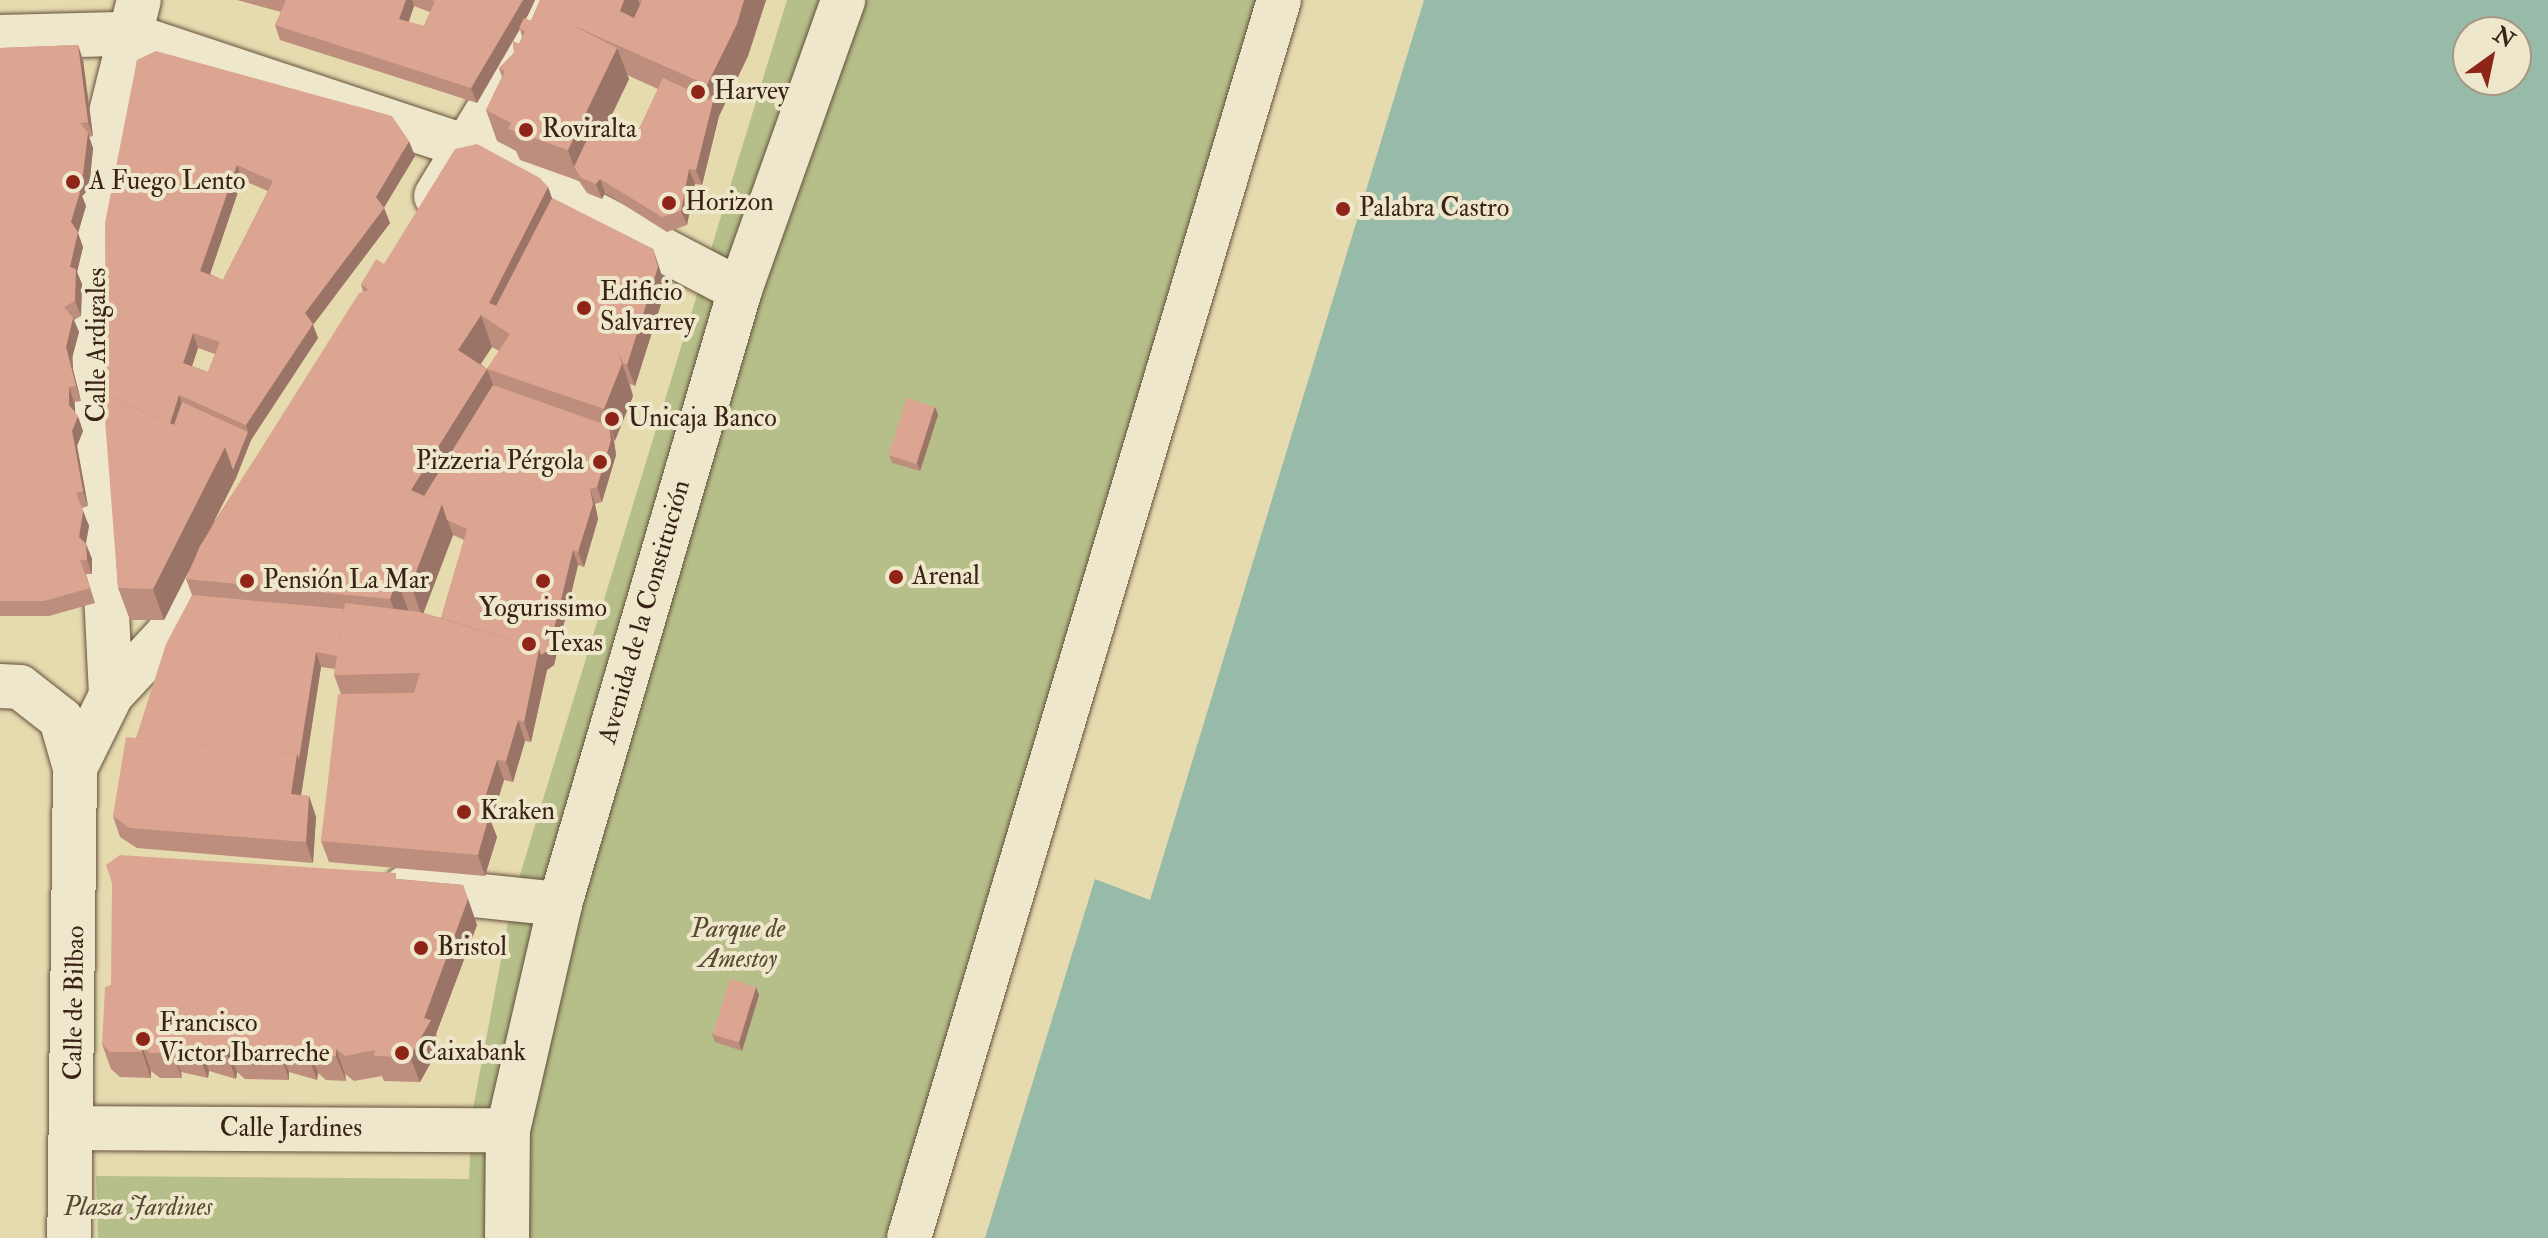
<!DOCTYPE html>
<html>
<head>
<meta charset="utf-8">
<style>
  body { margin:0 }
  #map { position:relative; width:2548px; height:1238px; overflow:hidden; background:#e6daaf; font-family:"IM FELL Double Pica",serif }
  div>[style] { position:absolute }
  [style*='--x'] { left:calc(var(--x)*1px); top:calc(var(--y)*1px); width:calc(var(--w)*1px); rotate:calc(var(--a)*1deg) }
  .green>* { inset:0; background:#b6bf8a }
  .water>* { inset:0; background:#97bba8 }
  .roads { filter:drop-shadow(0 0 2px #64503c) drop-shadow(0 0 2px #64503c) }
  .minor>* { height:44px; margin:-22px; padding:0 22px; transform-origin:22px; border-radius:22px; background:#efe7cb }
  .wall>* { inset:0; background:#bd8e7d }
  .shaded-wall>* { inset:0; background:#9a7466 }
  .building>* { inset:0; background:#dca591; transform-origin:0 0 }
  .dots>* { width:22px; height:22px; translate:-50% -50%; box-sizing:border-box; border:4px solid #efe7cb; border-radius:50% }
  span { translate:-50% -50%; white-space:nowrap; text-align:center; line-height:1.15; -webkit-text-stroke:8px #efe7cb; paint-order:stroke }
  .poi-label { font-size:26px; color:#392216 }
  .left { translate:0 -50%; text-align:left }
  .right { translate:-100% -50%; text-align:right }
  .street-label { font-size:26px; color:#392216 }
  .park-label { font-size:26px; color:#584933; font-style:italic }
  .north { position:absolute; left:2452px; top:16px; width:80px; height:80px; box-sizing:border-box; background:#efe7cb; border:2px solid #a69883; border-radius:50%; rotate:33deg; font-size:22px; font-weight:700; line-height:32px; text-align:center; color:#392216 }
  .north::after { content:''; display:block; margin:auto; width:28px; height:36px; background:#8f2418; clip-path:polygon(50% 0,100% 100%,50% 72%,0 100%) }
</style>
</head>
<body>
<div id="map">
  <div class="green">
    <i style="clip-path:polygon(787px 0,1263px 0,888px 1238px,98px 1238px,96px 1176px,469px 1179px,472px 1114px,512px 901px)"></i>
  </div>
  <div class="water">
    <i style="clip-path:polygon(evenodd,1424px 0,2548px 0,2548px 1238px,985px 1238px,1095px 879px,1150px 900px,1424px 0,2468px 32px,2516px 32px,2516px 80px,2468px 80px,2468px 32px)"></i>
  </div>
  <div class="roads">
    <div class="minor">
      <i style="--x:0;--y:37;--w:127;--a:-1.4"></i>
      <i style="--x:127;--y:34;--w:357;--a:18.4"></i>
      <i style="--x:466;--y:147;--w:309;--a:27.6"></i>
      <i style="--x:436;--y:196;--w:229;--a:-58.7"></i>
      <i style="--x:0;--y:686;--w:20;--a:3"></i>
      <i style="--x:20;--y:687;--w:52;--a:38"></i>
      <i style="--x:61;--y:719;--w:51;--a:74.1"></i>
      <i style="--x:75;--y:768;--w:470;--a:90.7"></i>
      <i style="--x:111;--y:695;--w:348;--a:-92.8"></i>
      <i style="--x:94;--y:347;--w:202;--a:-87.4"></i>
      <i style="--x:103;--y:145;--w:149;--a:-76.1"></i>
      <i style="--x:75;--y:768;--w:81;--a:-63.7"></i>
      <i style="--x:111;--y:695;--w:82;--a:-47"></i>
      <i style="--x:167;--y:635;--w:106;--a:-58.1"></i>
      <i style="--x:405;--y:888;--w:156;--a:5.9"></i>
      <i style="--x:73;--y:1128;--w:435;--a:0.3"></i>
      <i style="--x:507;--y:1238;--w:108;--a:-89.5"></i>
      <i style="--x:508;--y:1130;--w:232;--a:-77"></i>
      <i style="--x:560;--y:904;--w:640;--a:-73.66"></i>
      <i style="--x:740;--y:290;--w:308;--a:-70.4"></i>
      <i style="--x:909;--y:1238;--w:1292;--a:-73.36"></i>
    </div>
  </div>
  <div class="wall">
    <i style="clip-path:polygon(evenodd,237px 0,535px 0,526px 19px,531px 21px,540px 0,766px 0,748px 56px,719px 116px,702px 185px,695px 184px,687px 225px,667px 232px,605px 193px,602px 199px,587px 193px,579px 181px,520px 160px,516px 151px,497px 141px,486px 110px,502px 77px,499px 68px,514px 53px,513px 41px,477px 103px,280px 40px,275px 25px,281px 12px,237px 0,414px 6px,430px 12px,424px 26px,409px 22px,414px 6px,237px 0,520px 29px,522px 37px,519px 44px,513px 41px,520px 29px,237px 0,627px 75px,658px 89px,633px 142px,604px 131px,629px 79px,627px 75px)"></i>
    <i style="clip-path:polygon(78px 45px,83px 60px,93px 136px,89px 137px,93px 148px,89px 189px,82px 196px,86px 206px,78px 233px,83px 247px,77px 272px,82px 284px,81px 316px,74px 320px,79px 332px,71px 362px,81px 401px,74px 402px,74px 412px,83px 431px,77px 446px,88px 506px,82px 508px,89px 526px,86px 544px,92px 559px,92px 574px,86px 574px,95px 603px,49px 616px,0 616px,0 48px)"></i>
    <i style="clip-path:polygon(evenodd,137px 60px,415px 156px,384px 208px,390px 223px,313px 325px,318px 338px,251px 440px,236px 478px,211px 527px,363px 292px,361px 284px,384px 264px,548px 187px,552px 198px,653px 249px,666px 288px,635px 386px,630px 384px,633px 396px,614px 441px,616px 455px,602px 502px,595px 504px,598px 519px,584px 567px,578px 565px,554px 665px,547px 670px,531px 742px,525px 741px,513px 782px,504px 780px,491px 822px,497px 837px,485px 876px,329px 862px,321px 841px,341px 694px,334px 675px,335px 669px,321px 667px,301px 795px,309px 796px,316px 817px,313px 863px,137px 848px,120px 837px,113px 816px,136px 738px,192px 595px,186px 579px,190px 569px,164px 620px,130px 620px,118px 588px,106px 395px,137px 60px,242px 180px,268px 191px,223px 280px,210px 274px,242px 180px,137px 60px,492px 347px,499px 351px,487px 369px,493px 385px,487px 369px,481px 364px,492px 347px,137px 60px,198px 348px,215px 354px,208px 372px,192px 366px,198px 348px,137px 60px,453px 535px,464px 540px,441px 618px,423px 613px,453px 535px)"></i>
    <i style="clip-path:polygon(935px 407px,938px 415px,920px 471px,892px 463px,889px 455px)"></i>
    <i style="clip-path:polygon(398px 879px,463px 885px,477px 925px,436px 1034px,440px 1046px,420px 1082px,384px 1081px,382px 1076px,354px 1081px,345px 1074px,346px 1081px,326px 1080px,318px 1073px,317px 1080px,289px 1072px,289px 1080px,245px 1079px,237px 1072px,236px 1079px,209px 1071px,208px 1078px,181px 1072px,182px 1078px,160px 1078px,151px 1071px,151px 1078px,120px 1077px,111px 1069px,102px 1044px)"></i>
    <i style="clip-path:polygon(759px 995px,742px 1051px,715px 1042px,712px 1034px)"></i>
  </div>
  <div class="shaded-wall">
    <i style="clip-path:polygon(406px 0,412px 0,414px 6px,404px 34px,399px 19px)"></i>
    <i style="clip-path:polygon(523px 0,535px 0,529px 13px,477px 103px,471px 88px)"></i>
    <i style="clip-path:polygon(624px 0,638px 0,643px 13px,631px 42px,620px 11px)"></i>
    <i style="clip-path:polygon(744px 0,766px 0,748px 56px,719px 116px,707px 85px)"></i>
    <i style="clip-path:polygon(78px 45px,83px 60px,93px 136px,88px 122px)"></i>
    <i style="clip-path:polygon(617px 48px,629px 79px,581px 178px,574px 167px,568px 150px)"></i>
    <i style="clip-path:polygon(713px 101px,719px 116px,702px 185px,696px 170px)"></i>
    <i style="clip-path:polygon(88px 133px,93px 148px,89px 189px,82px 196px,86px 206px,78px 233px,83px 247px,77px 272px,82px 284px,81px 316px,75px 301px,70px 267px,71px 222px,73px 186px)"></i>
    <i style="clip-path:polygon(409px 141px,415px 156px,381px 212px,376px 197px)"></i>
    <i style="clip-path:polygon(237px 165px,242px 180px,206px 286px,200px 271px)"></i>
    <i style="clip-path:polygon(689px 169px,695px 184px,687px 225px,681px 211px)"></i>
    <i style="clip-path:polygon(600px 179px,605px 193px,602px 199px,596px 184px)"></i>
    <i style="clip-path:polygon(548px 187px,559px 219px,508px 319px,489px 303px)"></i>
    <i style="clip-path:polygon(384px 208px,390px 223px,313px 325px,318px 338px,251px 440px,236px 478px,164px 620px,153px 589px,225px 447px,248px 432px,246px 425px,305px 313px)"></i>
    <i style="clip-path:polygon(653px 249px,666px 288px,635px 386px,627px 365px)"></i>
    <i style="clip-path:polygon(481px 315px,492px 347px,469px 381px,458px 350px)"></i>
    <i style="clip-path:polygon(73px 318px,79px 332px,71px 362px,81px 401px,76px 386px,66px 347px)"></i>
    <i style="clip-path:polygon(193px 333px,198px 348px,188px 378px,183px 363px)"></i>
    <i style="clip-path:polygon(619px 353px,633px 396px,615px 441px,604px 409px)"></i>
    <i style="clip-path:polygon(487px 369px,499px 400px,428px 511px,411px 490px)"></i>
    <i style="clip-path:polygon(69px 387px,74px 402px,74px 420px,69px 405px)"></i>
    <i style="clip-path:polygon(179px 395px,184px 410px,175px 440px,168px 430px)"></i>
    <i style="clip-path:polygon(935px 407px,938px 415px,920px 471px,917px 463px)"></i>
    <i style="clip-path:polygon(78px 416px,83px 431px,77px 446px,88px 506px,83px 491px,72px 431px)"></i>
    <i style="clip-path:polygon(609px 426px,614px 441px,616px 455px,602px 502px,597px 487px)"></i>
    <i style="clip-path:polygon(590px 489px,595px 504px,598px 519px,584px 567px,578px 552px)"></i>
    <i style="clip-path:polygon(442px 504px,453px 535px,422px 617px,411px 585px)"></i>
    <i style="clip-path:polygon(83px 511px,89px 526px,84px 552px,79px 537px)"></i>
    <i style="clip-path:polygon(86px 544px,92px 559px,92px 574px,87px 560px)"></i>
    <i style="clip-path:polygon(573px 550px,578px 565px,554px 665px,547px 670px,531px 742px,524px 722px,539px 649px)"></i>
    <i style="clip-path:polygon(397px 579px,408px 610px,402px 630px,390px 599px)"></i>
    <i style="clip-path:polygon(316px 652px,321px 667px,298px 815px,291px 794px,297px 754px)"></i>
    <i style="clip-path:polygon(518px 720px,525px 741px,513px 782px,506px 761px)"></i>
    <i style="clip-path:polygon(497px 760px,504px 780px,491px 822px,497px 837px,485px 876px,478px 855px,480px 813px)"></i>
    <i style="clip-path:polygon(309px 796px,316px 817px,313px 863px,306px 842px)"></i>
    <i style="clip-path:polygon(468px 899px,477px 925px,436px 1034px,440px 1046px,420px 1082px,410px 1057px)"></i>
    <i style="clip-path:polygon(756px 987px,759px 995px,742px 1051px,739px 1043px)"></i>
    <i style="clip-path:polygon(142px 1046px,151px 1071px,151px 1078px,142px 1052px)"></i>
    <i style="clip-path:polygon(200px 1046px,209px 1071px,208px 1078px,198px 1053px)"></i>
    <i style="clip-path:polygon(228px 1046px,237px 1072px,236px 1079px,226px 1053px)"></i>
    <i style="clip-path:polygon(171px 1047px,181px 1072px,182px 1078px,172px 1053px)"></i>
    <i style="clip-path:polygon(280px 1047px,289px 1072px,289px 1080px,280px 1054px)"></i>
    <i style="clip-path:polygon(308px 1048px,318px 1073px,317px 1080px,308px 1055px)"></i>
    <i style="clip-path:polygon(336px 1049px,345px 1074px,346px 1081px,336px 1056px)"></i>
  </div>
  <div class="building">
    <i style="clip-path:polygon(286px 0,406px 0,399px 19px,424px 26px,435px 1px,431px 0,523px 0,471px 88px,275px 25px)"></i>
    <i style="clip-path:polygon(540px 0,624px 0,620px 11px,634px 18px,642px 0,744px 0,737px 24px,707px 85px,570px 24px,617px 48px,568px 150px,508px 129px,511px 123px,486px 110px,505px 71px,499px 68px,514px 53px,513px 41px,519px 44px,525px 31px,519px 28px,524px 18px,531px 21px)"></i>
    <i style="clip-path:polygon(78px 45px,88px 122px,80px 123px,88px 133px,83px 175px,73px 186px,80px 192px,71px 222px,78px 232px,70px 267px,76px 269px,75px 301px,64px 307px,73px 318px,66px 347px,76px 386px,69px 387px,69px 405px,78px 416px,72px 431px,83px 491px,76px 493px,83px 511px,79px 537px,86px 544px,87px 560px,80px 560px,90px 588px,44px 601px,0 601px,0 48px)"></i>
    <i style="clip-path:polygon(evenodd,156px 51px,392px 116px,409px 141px,376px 197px,384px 208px,305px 313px,313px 324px,246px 425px,179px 395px,170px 423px,106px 395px,105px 223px,137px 60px,156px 51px,237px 165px,273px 181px,223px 280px,200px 271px,237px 165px,156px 51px,193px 333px,220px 342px,208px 372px,183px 363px,193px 333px)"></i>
    <i style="clip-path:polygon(663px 78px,713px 101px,696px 170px,689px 169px,681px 211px,662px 217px,600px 179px,596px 184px,581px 178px,574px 167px,593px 127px,633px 142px)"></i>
    <i style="clip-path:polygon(477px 144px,540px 178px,548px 187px,489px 303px,619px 353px,622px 364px,604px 409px,487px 369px,510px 334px,481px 315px,458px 350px,487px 369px,411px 490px,442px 504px,411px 585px,397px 579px,390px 599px,186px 579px,200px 546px,359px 293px,369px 290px,361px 284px,376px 259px,384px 264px,455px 149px)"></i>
    <i style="clip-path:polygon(552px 198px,653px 249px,658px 267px,627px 365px,623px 363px,619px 353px,496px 306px)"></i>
    <i style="clip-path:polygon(493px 385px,609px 426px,611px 440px,597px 487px,590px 489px,593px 504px,578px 552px,573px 550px,549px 650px,541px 655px,539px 649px,441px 618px,467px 529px,447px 520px,442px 504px,424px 496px)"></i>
    <i style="clip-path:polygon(103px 394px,225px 447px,153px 589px,118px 588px)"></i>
    <i style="left:907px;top:398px;width:29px;height:60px;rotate:18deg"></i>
    <i style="clip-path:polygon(182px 402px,248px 432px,233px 470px,225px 447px,174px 425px)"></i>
    <i style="clip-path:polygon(192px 595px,344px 609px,337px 656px,316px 652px,299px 759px,297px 754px,136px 738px,166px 644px)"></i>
    <i style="clip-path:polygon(345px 603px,420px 612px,539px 649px,524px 722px,518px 720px,506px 761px,497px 760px,480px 813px,489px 816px,478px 855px,321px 841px,338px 694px,414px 693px,420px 673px,334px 675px)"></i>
    <i style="clip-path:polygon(126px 737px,297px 754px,291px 794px,309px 796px,306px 842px,129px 828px,113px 816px)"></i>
    <i style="clip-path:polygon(120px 855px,396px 873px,396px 879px,463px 885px,468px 899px,424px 1018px,431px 1020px,410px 1057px,374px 1056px,375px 1050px,345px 1056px,336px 1049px,336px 1056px,316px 1055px,308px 1048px,308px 1055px,280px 1047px,280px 1054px,235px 1054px,228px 1046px,226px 1053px,200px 1046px,198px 1053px,171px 1047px,172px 1053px,150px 1053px,142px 1046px,142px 1052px,110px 1052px,102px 1044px,105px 987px,111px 985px,112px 883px,106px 865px)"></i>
    <i style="left:730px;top:979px;width:27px;height:58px;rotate:17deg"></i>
  </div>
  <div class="dots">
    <i style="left:698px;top:92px;background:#8f2418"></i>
    <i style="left:526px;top:130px;background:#8f2418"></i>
    <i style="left:73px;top:182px;background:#8f2418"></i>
    <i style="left:669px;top:203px;background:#8f2418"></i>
    <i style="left:1343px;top:209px;background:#8f2418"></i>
    <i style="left:584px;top:308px;background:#8f2418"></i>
    <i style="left:612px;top:419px;background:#8f2418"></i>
    <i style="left:600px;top:462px;background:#8f2418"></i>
    <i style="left:896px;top:577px;background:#8f2418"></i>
    <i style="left:247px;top:581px;background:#8f2418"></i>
    <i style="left:543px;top:581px;background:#8f2418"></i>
    <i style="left:529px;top:644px;background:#8f2418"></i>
    <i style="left:464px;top:812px;background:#8f2418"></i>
    <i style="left:421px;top:948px;background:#8f2418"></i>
    <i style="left:143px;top:1039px;background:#8f2418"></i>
    <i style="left:402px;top:1053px;background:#8f2418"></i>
  </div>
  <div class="poi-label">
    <span class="left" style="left:714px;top:92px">Harvey</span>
    <span class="left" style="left:542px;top:130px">Roviralta</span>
    <span class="left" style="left:89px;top:182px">A Fuego Lento</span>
    <span class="left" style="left:685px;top:203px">Horizon</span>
    <span class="left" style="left:1359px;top:209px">Palabra Castro</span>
    <span class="left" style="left:600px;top:308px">Edificio<br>Salvarrey</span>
    <span class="left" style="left:628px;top:419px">Unicaja Banco</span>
    <span class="right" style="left:584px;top:462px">Pizzeria Pérgola</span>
    <span class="left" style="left:912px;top:577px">Arenal</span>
    <span class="left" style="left:263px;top:581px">Pensión La Mar</span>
    <span style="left:543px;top:609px">Yogurissimo</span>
    <span class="left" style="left:545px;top:644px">Texas</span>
    <span class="left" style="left:480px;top:812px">Kraken</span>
    <span class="left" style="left:437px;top:948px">Bristol</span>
    <span class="left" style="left:159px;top:1039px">Francisco<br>Victor Ibarreche</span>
    <span class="left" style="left:418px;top:1053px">Caixabank</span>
  </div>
  <div class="street-label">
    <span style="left:98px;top:345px;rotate:-90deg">Calle Ardigales</span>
    <span style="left:645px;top:612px;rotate:-74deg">Avenida de la Constitución</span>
    <span style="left:75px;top:1003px;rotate:-89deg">Calle de Bilbao</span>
    <span style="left:291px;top:1129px">Calle Jardines</span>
  </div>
  <div class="park-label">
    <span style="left:738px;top:945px">Parque de<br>Amestoy</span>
    <span style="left:138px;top:1208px">Plaza Jardines</span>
  </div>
  <div class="north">N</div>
</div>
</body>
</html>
